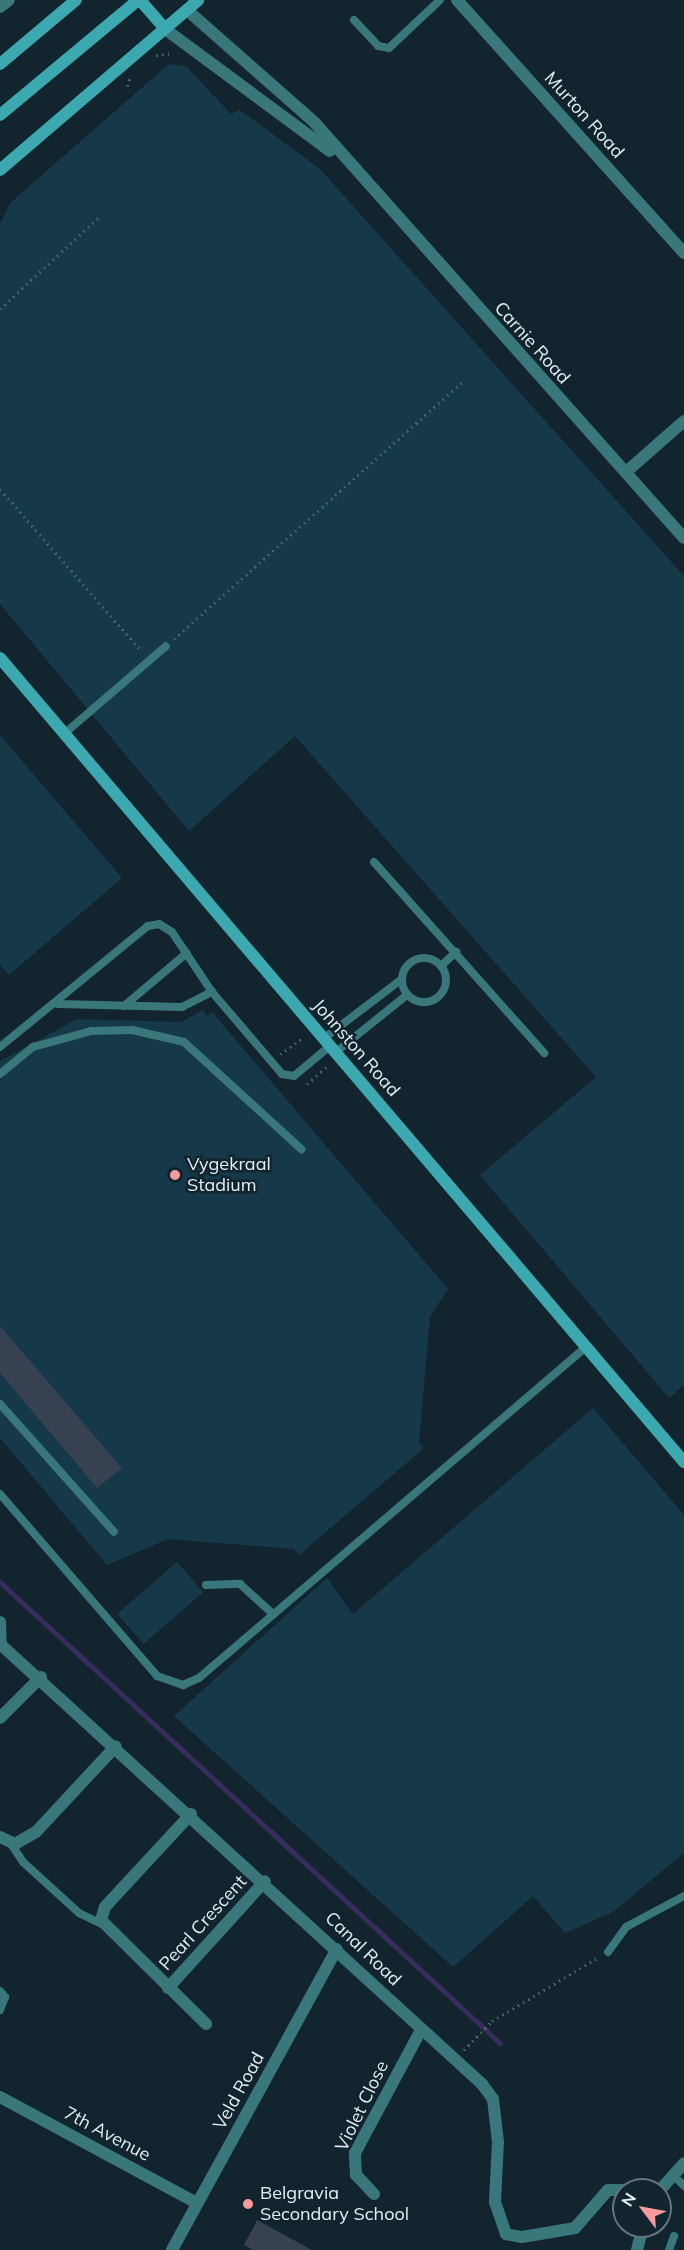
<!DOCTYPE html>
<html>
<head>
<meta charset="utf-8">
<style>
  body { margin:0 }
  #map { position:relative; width:684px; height:2250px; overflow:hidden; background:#12242d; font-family:Mulish,sans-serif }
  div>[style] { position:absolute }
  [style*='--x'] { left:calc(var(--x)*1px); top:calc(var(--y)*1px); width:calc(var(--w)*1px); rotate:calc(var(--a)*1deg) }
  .green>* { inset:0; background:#153949; transform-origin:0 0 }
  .stream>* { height:5px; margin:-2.5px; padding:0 2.5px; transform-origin:2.5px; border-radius:2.5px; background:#372d5d }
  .building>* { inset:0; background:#384151 }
  .path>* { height:3px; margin-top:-1.5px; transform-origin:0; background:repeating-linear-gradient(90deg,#53636b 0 1.5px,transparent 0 6px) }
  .lane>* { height:8px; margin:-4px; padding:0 4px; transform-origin:4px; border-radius:4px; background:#39777b }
  .lane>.ring { margin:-4px; padding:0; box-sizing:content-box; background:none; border:8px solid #39777b; border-radius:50% }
  .street>* { height:12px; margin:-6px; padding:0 6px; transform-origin:6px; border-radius:6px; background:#39777b }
  .secondary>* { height:12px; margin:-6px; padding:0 6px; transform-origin:6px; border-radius:6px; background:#3ca8af }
  .dots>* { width:16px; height:16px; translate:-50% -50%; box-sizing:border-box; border:3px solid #12242d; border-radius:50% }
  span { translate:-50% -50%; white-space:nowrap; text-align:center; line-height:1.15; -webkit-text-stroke:5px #12242d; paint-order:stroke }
  .street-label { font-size:18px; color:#e3eff5 }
  .poi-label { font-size:18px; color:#e3eff5 }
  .left { translate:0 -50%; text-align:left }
  .north { position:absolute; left:612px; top:2178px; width:60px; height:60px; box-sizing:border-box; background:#12242d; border:2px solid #66757d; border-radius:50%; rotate:302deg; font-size:16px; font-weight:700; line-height:24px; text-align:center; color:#e3eff5 }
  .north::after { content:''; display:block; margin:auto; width:21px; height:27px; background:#f59b9b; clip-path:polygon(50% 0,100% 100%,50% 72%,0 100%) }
</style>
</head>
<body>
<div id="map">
  <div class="green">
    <i style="clip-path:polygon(169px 64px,186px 66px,231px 114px,240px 110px,320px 169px,684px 576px,684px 1385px,669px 1398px,480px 1175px,596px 1077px,295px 736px,189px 831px,0 604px,0 224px,10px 203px)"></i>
    <i style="clip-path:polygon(0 735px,122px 878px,9px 975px,0 965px)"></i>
    <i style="clip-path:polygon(203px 1010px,207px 1016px,212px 1012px,448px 1289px,430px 1316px,419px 1443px,424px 1448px,299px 1555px,294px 1549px,168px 1539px,107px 1565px,0 1438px,0 1061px,77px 1019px,181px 1022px)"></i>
    <i style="clip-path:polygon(593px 1408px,684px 1515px,684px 1853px,613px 1912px,565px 1933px,533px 1896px,453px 1967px,174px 1716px,327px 1578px,353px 1614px)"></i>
    <i style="left:177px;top:1562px;width:40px;height:79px;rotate:49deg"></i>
  </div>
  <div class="stream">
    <i style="--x:0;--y:1582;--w:680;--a:42.68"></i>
  </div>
  <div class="building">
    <i style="clip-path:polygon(0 1326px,122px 1468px,97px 1488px,0 1373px)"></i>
    <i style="clip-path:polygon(257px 2220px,312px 2250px,253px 2250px,244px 2245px)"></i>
  </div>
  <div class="path">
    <i style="--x:156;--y:55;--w:17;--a:-7"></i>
    <i style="--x:127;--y:86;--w:11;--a:-68"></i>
    <i style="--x:0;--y:309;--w:137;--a:-42.9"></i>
    <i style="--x:0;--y:489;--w:216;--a:48.9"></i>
    <i style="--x:174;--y:639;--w:388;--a:-41.7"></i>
    <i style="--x:280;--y:1054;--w:29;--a:-35"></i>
    <i style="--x:307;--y:1084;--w:28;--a:-41"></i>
    <i style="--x:464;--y:2050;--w:40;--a:-46"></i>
    <i style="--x:492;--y:2021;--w:125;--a:-30.9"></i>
  </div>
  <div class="lane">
    <i style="--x:354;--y:20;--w:35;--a:47"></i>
    <i style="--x:378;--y:46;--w:11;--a:10"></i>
    <i style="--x:389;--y:48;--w:70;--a:-43.3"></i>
    <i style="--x:65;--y:733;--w:133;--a:-40.7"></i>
    <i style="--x:374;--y:862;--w:256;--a:48.3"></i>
    <i class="ring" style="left:402px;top:958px;width:36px;height:36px"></i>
    <i style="--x:441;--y:966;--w:21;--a:-43"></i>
    <i style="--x:58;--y:1004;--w:124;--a:1.4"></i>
    <i style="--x:182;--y:1007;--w:34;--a:-27"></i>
    <i style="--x:124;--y:1006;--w:82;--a:-40.1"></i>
    <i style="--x:323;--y:1039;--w:99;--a:-37.2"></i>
    <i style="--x:0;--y:1047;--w:191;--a:-39.3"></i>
    <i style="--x:148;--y:926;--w:11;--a:-10"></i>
    <i style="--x:159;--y:924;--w:15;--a:32"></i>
    <i style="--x:172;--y:932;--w:72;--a:56.3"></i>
    <i style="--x:212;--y:992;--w:108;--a:49.5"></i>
    <i style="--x:282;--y:1074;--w:12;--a:9"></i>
    <i style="--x:294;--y:1076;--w:47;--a:-39.8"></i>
    <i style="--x:336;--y:1052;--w:91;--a:-38.8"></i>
    <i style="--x:0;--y:1074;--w:43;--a:-39.3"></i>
    <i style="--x:33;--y:1047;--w:60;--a:-15.4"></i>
    <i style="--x:91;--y:1031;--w:41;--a:-1.4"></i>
    <i style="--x:132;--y:1030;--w:53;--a:13"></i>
    <i style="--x:184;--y:1042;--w:159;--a:42.4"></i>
    <i style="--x:0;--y:1404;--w:171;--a:48.3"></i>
    <i style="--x:0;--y:1494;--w:240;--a:49.2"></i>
    <i style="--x:157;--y:1676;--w:28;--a:19"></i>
    <i style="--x:183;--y:1685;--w:17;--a:-24"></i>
    <i style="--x:199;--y:1678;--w:509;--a:-40.54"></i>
    <i style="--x:206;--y:1585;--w:34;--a:-2"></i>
    <i style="--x:240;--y:1584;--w:45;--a:42.3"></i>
    <i style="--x:11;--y:1844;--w:22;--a:56"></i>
    <i style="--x:23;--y:1862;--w:76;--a:42.3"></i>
    <i style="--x:79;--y:1913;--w:25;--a:26"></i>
    <i style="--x:608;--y:1952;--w:31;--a:-54"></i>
    <i style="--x:626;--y:1927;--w:66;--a:-28.1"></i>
    <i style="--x:0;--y:1991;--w:8;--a:50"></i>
    <i style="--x:5;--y:1997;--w:14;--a:111"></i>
    <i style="--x:672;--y:2174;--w:17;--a:45"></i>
    <i style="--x:669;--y:2250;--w:15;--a:-70"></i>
  </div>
  <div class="street">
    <i style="--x:457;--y:0;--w:340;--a:48.1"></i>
    <i style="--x:0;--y:7;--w:11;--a:-38"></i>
    <i style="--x:187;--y:10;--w:171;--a:41.4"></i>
    <i style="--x:315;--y:123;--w:555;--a:48.36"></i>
    <i style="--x:165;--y:29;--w:205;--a:36.5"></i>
    <i style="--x:626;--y:472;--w:77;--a:-41.3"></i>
    <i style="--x:0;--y:1622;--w:23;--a:88"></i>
    <i style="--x:0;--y:1644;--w:653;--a:42.39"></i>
    <i style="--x:482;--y:2084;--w:19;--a:54"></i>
    <i style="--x:493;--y:2099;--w:43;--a:83.4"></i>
    <i style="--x:498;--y:2142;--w:60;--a:92.9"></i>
    <i style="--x:495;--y:2202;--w:34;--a:71"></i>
    <i style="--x:506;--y:2234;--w:16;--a:11"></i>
    <i style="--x:522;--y:2237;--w:54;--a:-9.6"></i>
    <i style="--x:575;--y:2228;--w:50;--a:-49"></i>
    <i style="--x:608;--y:2190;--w:16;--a:0"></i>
    <i style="--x:0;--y:1718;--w:58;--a:-45"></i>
    <i style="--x:191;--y:1814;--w:127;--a:132.8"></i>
    <i style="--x:105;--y:1907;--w:14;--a:107"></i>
    <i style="--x:101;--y:1920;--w:148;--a:44.7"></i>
    <i style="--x:0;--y:1837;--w:17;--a:25"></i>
    <i style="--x:15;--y:1844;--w:24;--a:-30"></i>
    <i style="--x:36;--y:1832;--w:117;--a:-47.1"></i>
    <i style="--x:168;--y:1988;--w:144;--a:-47.8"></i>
    <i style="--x:0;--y:2097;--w:224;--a:28.3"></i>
    <i style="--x:660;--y:2190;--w:36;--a:-48"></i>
    <i style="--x:374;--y:2194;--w:26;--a:-133"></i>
    <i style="--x:356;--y:2175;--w:22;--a:-93"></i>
    <i style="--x:355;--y:2153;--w:140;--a:-61.8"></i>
    <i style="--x:172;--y:2250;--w:343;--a:-61.3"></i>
    <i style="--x:637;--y:2250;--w:25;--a:-76"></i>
  </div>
  <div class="secondary">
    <i style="--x:140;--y:0;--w:38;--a:49"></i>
    <i style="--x:0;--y:64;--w:99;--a:-40.1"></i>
    <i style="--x:0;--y:115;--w:180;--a:-39.8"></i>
    <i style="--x:0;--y:170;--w:261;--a:-40.6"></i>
    <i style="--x:0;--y:658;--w:1056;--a:49.61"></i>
  </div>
  <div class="dots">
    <i style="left:175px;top:1175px;background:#f59b9b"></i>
    <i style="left:248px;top:2204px;background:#f59b9b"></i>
  </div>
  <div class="street-label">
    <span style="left:584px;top:115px;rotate:48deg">Murton Road</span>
    <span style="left:532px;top:343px;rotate:48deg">Carnie Road</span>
    <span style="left:356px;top:1048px;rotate:49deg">Johnston Road</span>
    <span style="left:203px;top:1923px;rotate:-48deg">Pearl Crescent</span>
    <span style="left:363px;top:1949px;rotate:44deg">Canal Road</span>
    <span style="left:239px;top:2091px;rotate:-61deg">Veld Road</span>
    <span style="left:362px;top:2106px;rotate:-64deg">Violet Close</span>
    <span style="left:107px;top:2134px;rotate:28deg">7th Avenue</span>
  </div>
  <div class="poi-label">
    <span class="left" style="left:187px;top:1175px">Vygekraal<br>Stadium</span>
    <span class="left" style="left:260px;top:2204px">Belgravia<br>Secondary School</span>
  </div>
  <div class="north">N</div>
</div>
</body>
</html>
